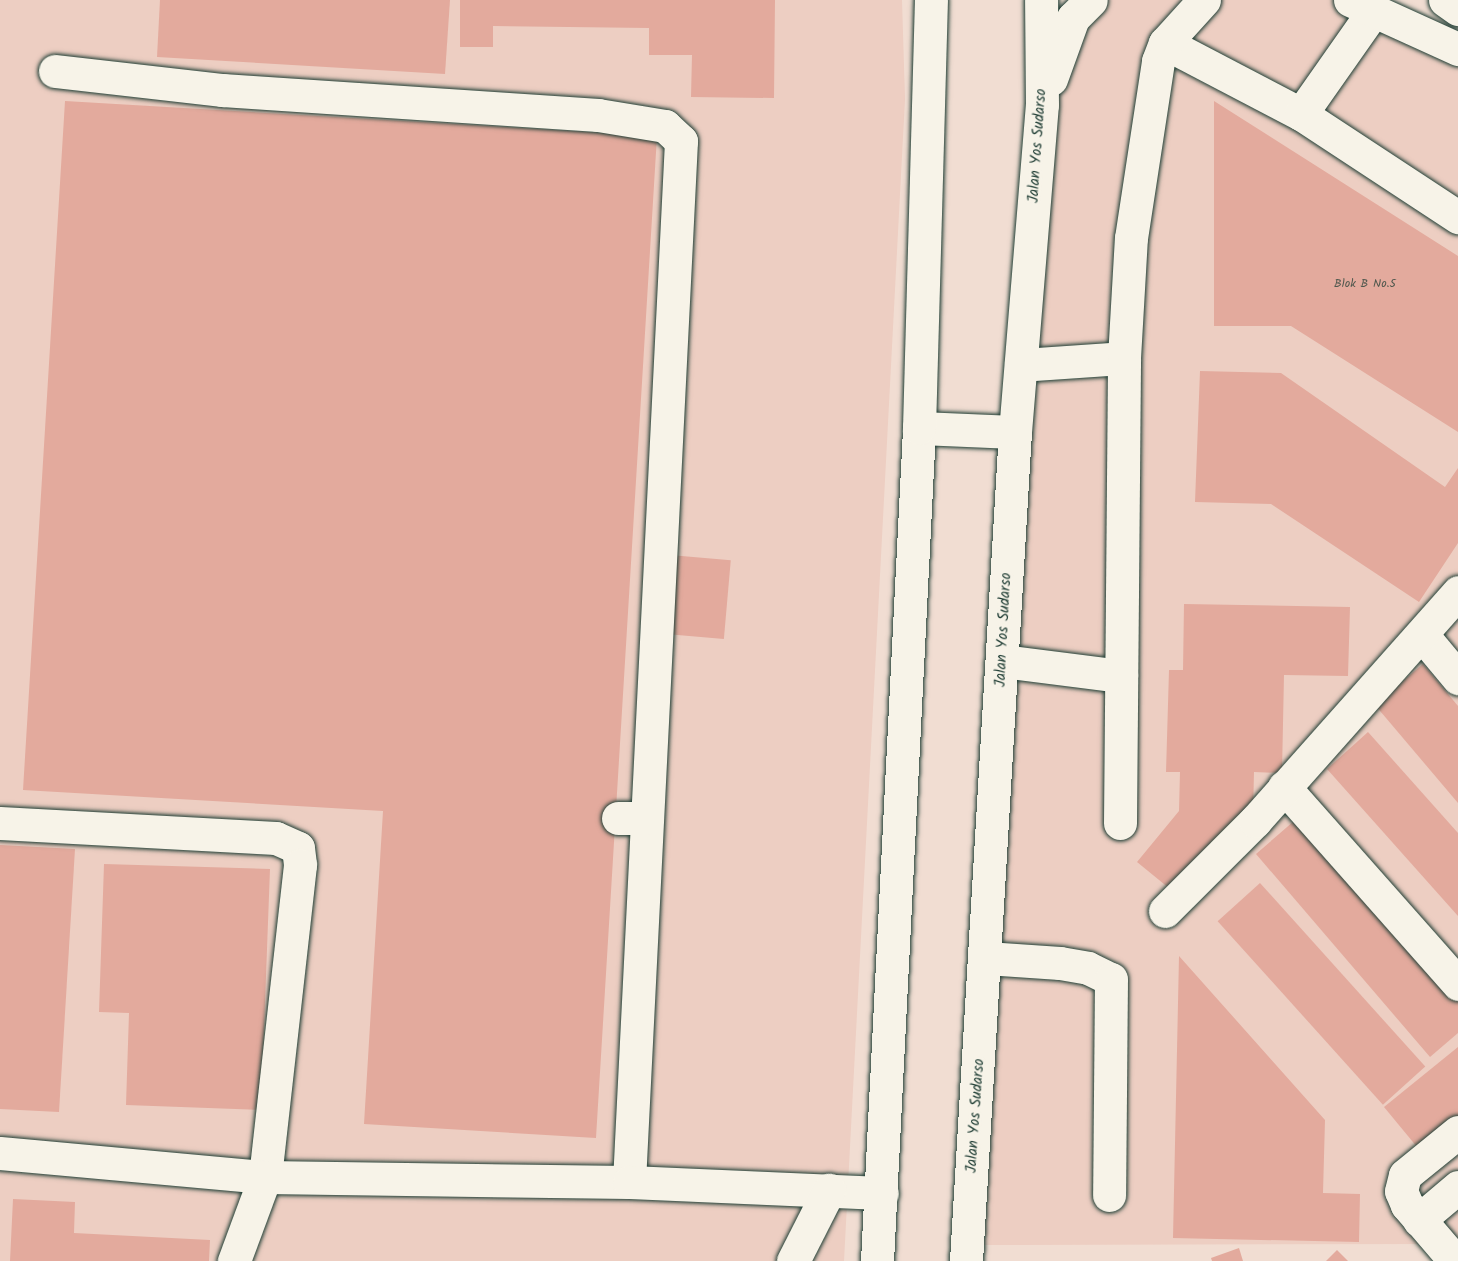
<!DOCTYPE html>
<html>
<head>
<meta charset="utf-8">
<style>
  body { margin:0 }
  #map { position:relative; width:1458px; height:1261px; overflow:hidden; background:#f1ddd2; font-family:Kalam,sans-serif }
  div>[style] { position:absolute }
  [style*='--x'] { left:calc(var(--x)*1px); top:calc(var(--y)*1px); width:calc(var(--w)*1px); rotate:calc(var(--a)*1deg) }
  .built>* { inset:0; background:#edcec2 }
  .building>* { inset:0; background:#e3aa9d; transform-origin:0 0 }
  .roads { filter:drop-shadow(0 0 2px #1f3d34) drop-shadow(0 0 2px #1f3d34) }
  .minor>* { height:33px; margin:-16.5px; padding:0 16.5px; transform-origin:16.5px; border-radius:16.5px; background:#f7f3e8 }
  .major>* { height:33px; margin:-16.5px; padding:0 16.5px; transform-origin:16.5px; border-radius:16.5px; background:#f7f3e8 }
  span { translate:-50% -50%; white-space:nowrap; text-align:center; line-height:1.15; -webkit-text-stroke:5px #f7f3e8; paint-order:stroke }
  .number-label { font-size:12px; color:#50584e }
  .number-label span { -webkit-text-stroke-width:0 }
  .street-label { font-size:15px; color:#1f3d34 }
</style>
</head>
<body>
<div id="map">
  <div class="built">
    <i style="clip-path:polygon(0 0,902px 0,905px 99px,844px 1261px,0 1261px)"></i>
    <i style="clip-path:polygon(1100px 0,1336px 0,1458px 53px,1458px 1255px,1449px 1244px,969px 1245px,1042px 105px)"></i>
  </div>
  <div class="building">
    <i style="clip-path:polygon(160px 0,450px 0,445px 74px,157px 57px)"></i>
    <i style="clip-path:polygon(460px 0,775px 0,774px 98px,691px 97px,692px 55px,649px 55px,649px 28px,493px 26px,493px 47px,460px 47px)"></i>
    <i style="clip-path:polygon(65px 101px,657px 136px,596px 1138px,364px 1124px,383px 811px,23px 790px)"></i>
    <i style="clip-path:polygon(1214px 101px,1458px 256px,1458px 432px,1291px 326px,1214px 326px)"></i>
    <i style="clip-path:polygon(1200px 371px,1281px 373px,1445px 487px,1458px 468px,1458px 543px,1419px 602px,1271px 504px,1195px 502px)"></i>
    <i style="left:670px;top:555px;width:61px;height:79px;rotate:5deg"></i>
    <i style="clip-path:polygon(1184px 604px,1350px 607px,1348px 676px,1284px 675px,1282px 773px,1254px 772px,1253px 815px,1175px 893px,1137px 862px,1179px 811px,1180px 772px,1166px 772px,1169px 670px,1183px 670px)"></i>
    <i style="clip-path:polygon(1423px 664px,1458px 706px,1458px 803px,1375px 705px)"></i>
    <i style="clip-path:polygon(1368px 732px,1458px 833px,1458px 916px,1327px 769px)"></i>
    <i style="clip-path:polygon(1301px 815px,1458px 998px,1458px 1033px,1430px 1057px,1256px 854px)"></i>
    <i style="clip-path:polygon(0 845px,75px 849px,59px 1112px,0 1109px)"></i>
    <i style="clip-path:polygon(104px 864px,270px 869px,261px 1110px,126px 1105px,129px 1013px,99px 1012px)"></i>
    <i style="left:1260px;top:883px;width:247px;height:57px;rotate:48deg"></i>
    <i style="clip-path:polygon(1179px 956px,1325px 1120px,1323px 1193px,1360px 1194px,1359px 1242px,1173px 1238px)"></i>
    <i style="clip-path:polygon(1458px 1047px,1458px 1124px,1422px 1153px,1384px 1107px)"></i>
    <i style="clip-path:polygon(13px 1199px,75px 1202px,74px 1233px,210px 1240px,209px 1261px,10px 1261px)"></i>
    <i style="clip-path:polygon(1239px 1248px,1243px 1261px,1212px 1261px,1211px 1258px)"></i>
    <i style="clip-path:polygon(1337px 1250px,1348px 1261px,1326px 1261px)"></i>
  </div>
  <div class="roads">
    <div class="minor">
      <i style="--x:1165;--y:43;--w:153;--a:27.6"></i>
      <i style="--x:1301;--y:114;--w:188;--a:33.3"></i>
      <i style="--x:55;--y:71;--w:168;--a:6.5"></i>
      <i style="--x:222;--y:90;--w:377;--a:3.8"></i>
      <i style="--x:598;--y:115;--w:68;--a:9.3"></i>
      <i style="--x:665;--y:126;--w:22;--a:43"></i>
      <i style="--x:681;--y:141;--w:1042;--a:92.86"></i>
      <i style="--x:1301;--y:114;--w:127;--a:-54.9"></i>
      <i style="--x:1021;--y:365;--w:103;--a:-3.9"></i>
      <i style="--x:1423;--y:636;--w:55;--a:50.2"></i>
      <i style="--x:1002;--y:661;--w:120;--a:7.2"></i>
      <i style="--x:1284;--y:787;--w:263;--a:48.5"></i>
      <i style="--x:618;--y:818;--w:29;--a:0"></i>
      <i style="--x:0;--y:823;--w:276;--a:3.1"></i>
      <i style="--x:276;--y:838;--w:24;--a:24"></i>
      <i style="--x:298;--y:848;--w:17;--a:83"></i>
      <i style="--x:300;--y:865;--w:314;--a:96.4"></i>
      <i style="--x:265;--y:1177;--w:90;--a:110.3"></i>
      <i style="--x:1120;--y:823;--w:465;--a:-89.5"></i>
      <i style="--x:1124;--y:358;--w:120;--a:-86.7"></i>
      <i style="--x:1131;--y:238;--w:179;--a:-81.3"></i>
      <i style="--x:1158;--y:61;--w:19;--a:-69"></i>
      <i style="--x:1165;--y:43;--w:58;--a:-47.8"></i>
      <i style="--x:1165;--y:911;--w:127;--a:-45"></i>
      <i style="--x:1255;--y:821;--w:306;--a:-48.4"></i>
      <i style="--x:986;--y:958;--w:74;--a:3.9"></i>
      <i style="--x:1060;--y:963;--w:28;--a:10"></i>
      <i style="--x:1088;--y:968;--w:25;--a:26"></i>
      <i style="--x:1111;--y:979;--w:216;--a:90.5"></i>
      <i style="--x:0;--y:1153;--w:266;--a:5.2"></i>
      <i style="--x:265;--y:1177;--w:364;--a:0.8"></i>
      <i style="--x:629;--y:1182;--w:253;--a:2.5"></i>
      <i style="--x:1419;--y:1220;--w:51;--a:-40.2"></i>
      <i style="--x:793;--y:1261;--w:80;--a:-63.1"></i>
      <i style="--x:1455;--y:1261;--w:74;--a:-130.6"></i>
      <i style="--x:1407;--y:1205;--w:15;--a:-113"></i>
      <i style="--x:1401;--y:1191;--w:16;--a:-76"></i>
      <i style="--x:1405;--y:1175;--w:68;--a:-39.1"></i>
    </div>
    <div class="major">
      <i style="--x:1350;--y:0;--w:119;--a:24.4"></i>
      <i style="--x:1445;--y:0;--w:16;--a:35"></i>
      <i style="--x:1051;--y:79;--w:65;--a:-70.2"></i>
      <i style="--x:1073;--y:18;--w:25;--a:-45"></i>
      <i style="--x:919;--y:428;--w:96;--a:2.4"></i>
      <i style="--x:877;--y:1261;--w:834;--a:-87.11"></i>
      <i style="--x:919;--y:428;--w:428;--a:-88.4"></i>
      <i style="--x:966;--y:1261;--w:830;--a:-86.62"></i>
      <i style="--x:1015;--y:432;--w:328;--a:-85.3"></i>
      <i style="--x:1042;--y:105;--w:105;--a:-90.5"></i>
    </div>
  </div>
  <div class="number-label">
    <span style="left:1365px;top:284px">Blok B No.5</span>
  </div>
  <div class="street-label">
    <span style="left:1038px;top:146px;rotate:-86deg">Jalan Yos Sudarso</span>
    <span style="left:1004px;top:630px;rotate:-87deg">Jalan Yos Sudarso</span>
    <span style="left:976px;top:1116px;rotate:-86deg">Jalan Yos Sudarso</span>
  </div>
</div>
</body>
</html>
